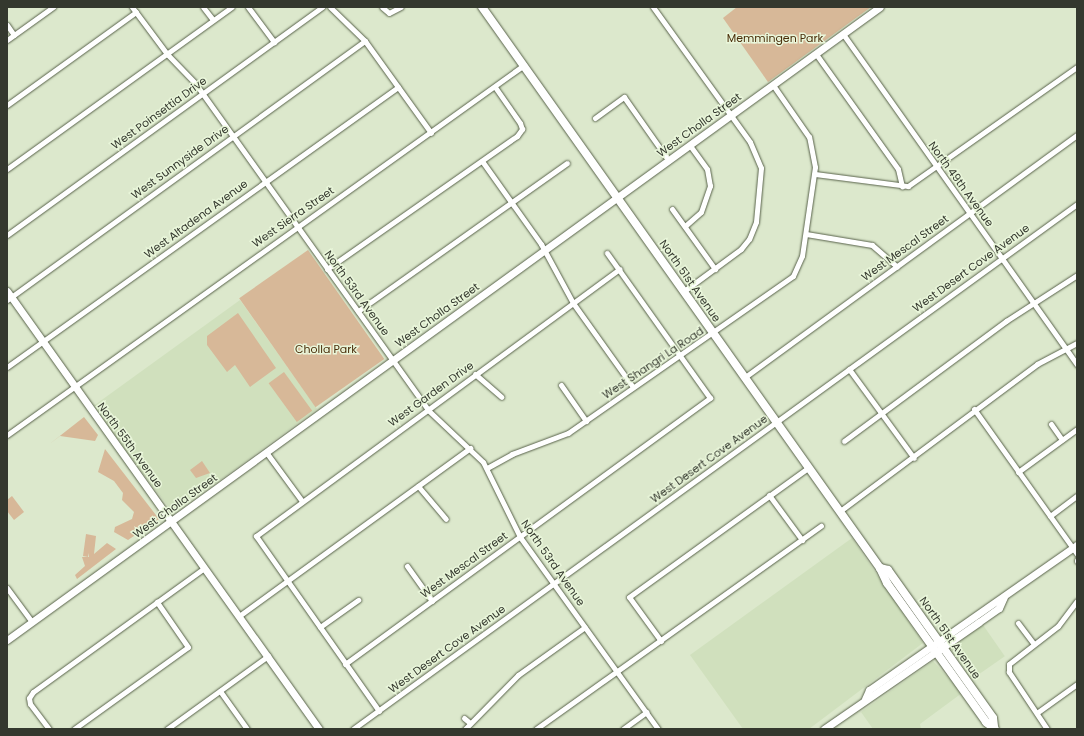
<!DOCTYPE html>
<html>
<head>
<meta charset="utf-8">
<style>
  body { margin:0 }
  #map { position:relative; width:1084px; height:736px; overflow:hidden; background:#dce8cc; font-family:Poppins,sans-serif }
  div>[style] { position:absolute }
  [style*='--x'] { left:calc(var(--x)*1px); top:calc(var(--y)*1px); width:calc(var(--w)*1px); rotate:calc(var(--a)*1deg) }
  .built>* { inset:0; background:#d0e0bd; transform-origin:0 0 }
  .green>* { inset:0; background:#d7b898; transform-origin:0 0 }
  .roads { filter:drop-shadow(0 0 1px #58624a) drop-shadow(0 0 1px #58624a) }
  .street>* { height:5px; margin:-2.5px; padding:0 2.5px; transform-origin:2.5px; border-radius:2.5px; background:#fff }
  .secondary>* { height:7px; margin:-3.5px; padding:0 3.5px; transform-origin:3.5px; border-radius:3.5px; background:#fff }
  .primary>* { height:8px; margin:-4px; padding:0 4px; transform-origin:4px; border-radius:4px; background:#fff }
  span { translate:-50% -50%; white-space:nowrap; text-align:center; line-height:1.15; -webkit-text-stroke:3px #e9f6da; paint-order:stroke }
  .park-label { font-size:11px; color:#492d09 }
  .street-label { font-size:11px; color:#34382e }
  .frame { position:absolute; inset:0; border:8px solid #34382e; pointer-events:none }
</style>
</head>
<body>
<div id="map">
  <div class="built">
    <i style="clip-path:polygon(240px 300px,317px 409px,220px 480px,171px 510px,92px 407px)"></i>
    <i style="clip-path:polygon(852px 538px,923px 643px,809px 729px,743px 729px,690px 655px)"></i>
    <i style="left:983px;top:625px;width:38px;height:40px;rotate:55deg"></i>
    <i style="clip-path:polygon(933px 661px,962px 693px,920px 724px,921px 729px,873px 729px,861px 712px)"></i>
  </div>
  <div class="green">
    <i style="clip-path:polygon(737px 7px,871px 7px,768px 82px,723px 18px)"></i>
    <i style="left:308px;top:250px;width:133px;height:84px;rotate:55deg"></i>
    <i style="clip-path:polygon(238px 313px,276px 368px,250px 387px,235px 365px,227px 372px,207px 345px,207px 336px)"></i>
    <i style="left:284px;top:372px;width:48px;height:19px;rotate:54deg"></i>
    <i style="clip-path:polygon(84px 417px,98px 435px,95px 441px,60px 436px,47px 446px)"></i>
    <i style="clip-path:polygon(105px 449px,159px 519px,128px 540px,114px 532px,115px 527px,132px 519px,134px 512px,122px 500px,123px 493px,114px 481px,98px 472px)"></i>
    <i style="clip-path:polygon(202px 461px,210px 473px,196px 478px,190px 470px)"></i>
    <i style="clip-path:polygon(12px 496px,24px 512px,14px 520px,7px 511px,7px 500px)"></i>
    <i style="clip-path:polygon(86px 534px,96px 536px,94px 554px,107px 543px,116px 549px,77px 579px,75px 575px,85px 566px,82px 557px,89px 557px,89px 553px,88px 557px,83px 556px)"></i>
  </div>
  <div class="roads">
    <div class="street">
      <i style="--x:132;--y:7;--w:59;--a:53.3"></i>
      <i style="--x:167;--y:54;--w:40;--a:46"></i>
      <i style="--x:195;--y:83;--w:402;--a:54.5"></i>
      <i style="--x:428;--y:410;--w:76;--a:43.4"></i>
      <i style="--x:483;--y:462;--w:84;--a:63.7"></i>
      <i style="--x:520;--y:537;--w:236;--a:54.3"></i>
      <i style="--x:203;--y:7;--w:16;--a:52"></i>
      <i style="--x:248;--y:7;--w:44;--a:53.4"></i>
      <i style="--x:330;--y:7;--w:49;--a:44.2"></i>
      <i style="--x:365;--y:41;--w:113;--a:54.3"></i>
      <i style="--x:382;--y:7;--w:9;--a:41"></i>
      <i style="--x:389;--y:13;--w:13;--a:-27"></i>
      <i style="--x:653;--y:7;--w:166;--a:54.3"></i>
      <i style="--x:750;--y:142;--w:28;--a:67"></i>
      <i style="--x:761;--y:168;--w:54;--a:95.3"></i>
      <i style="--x:756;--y:222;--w:18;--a:112"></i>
      <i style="--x:749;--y:239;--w:13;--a:129"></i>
      <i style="--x:741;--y:249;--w:71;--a:143.6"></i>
      <i style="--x:7;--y:25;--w:12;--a:55"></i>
      <i style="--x:843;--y:34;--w:405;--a:54.7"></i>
      <i style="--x:7;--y:40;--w:57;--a:-35.7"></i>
      <i style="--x:816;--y:54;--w:141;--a:54.5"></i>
      <i style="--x:898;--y:169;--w:18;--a:77"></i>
      <i style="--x:7;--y:105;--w:159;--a:-35.8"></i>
      <i style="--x:595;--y:118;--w:36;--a:-36"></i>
      <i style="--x:624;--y:97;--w:78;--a:54.9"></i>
      <i style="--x:482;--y:161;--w:102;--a:54.6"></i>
      <i style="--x:541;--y:244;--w:67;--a:61.5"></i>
      <i style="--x:573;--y:303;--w:103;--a:54.5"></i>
      <i style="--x:7;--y:169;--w:277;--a:-35.8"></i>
      <i style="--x:815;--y:174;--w:94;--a:7.4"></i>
      <i style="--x:908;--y:186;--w:207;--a:-35.2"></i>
      <i style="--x:672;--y:209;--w:74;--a:54.4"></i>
      <i style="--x:685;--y:226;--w:21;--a:-41"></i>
      <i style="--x:701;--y:212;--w:28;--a:-71"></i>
      <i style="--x:710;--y:186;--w:17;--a:-100"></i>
      <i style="--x:707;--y:169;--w:29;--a:-126"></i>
      <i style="--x:806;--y:234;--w:67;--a:9.5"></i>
      <i style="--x:872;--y:245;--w:33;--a:41"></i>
      <i style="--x:7;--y:235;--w:389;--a:-35.9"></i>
      <i style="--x:327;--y:269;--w:232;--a:-35"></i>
      <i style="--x:517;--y:136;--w:9;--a:-54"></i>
      <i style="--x:522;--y:129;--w:6;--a:-108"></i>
      <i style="--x:520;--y:123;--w:44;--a:-124.8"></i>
      <i style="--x:7;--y:300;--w:442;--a:-35.9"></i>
      <i style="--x:358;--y:311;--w:256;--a:-35.3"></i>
      <i style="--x:7;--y:367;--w:481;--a:-35.6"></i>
      <i style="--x:849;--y:369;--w:110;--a:53.9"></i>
      <i style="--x:475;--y:374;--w:35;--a:41"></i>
      <i style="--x:745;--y:377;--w:411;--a:-36.1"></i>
      <i style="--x:561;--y:385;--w:44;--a:55.2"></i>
      <i style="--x:974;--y:409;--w:178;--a:54.6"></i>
      <i style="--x:1051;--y:424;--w:19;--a:55"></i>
      <i style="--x:7;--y:435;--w:636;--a:-35.59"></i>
      <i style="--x:844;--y:441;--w:202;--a:-36.5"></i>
      <i style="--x:1006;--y:321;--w:85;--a:-32.9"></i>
      <i style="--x:266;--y:452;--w:61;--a:53.7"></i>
      <i style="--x:487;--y:468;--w:29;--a:-29"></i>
      <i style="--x:512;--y:454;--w:60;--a:-20.6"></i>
      <i style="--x:568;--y:433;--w:274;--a:-34.9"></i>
      <i style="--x:793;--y:276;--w:22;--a:-66"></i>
      <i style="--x:802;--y:256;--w:90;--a:-81.7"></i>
      <i style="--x:815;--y:167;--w:31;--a:-101"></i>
      <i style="--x:809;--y:137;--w:63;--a:-124.7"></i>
      <i style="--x:1018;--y:472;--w:73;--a:-36.1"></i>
      <i style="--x:418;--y:486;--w:43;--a:49.7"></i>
      <i style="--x:769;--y:495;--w:56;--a:53.7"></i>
      <i style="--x:840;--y:511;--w:246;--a:-36.7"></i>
      <i style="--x:1037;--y:364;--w:45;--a:-27.7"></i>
      <i style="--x:1050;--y:516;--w:34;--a:-37"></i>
      <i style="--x:1077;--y:560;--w:1;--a:90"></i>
      <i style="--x:407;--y:566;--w:43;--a:54.5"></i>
      <i style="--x:7;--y:588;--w:42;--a:53.7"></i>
      <i style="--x:239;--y:616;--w:286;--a:-36"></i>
      <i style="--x:1018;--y:623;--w:26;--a:53"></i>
      <i style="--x:320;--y:627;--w:47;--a:-35.4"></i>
      <i style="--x:661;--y:641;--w:54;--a:-126"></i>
      <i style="--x:629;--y:597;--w:222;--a:-35.8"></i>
      <i style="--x:345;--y:664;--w:452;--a:-36.1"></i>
      <i style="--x:710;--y:398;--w:178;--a:-125.4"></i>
      <i style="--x:220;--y:691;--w:47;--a:54.6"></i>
      <i style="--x:379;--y:711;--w:214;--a:-125.1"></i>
      <i style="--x:256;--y:536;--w:451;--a:-36.3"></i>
      <i style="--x:1038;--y:712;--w:48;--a:-35.7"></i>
      <i style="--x:464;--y:718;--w:8;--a:40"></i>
      <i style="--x:49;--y:729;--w:31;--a:-127"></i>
      <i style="--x:30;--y:704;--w:6;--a:-99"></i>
      <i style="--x:29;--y:698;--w:7;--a:-56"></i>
      <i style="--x:33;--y:692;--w:211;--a:-35.9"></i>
      <i style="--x:74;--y:729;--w:140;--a:-35.7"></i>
      <i style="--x:188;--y:647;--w:55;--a:-124.6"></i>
      <i style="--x:167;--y:729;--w:125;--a:-35.9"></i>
      <i style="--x:353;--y:729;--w:894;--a:-35.95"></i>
      <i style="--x:465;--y:729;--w:76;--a:-45.5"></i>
      <i style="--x:518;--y:675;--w:82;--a:-35.6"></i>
      <i style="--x:536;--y:729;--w:350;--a:-35.5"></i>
      <i style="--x:623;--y:729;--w:29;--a:-36"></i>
      <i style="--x:1047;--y:729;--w:69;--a:-123.7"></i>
      <i style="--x:1009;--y:672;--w:8;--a:-90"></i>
      <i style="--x:1009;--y:664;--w:62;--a:-37.8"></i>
      <i style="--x:1058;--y:626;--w:31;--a:-53"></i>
    </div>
    <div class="secondary">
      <i style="--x:7;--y:291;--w:538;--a:54.54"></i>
      <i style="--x:7;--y:640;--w:1078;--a:-35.95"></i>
      <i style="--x:865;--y:699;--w:10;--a:-66"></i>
      <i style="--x:869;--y:690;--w:254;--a:-34.9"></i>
      <i style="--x:824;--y:729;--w:188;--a:-34.6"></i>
      <i style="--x:979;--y:622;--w:24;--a:-35"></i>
      <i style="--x:999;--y:608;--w:12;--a:-66"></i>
    </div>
    <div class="primary">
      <i style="--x:482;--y:7;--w:688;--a:54.65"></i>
      <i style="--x:880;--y:568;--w:17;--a:65"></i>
      <i style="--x:887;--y:583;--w:171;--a:54.5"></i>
      <i style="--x:986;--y:722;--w:11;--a:38"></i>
      <i style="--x:880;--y:568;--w:8;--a:14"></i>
      <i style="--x:888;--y:570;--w:181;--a:54.6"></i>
      <i style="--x:993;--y:718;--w:8;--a:83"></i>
    </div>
  </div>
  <div class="park-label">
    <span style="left:775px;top:38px">Memmingen Park</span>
    <span style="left:326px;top:349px">Cholla Park</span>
  </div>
  <div class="street-label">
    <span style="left:159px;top:113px;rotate:-36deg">West Poinsettia Drive</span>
    <span style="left:699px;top:125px;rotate:-36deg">West Cholla Street</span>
    <span style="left:180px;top:162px;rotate:-36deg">West Sunnyside Drive</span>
    <span style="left:961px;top:184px;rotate:54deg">North 49th Avenue</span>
    <span style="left:293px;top:217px;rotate:-35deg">West Sierra Street</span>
    <span style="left:196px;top:219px;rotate:-36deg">West Altadena Avenue</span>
    <span style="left:905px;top:248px;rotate:-36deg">West Mescal Street</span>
    <span style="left:971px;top:268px;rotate:-36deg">West Desert Cove Avenue</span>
    <span style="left:690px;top:281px;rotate:55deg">North 51st Avenue</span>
    <span style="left:357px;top:293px;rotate:54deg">North 53rd Avenue</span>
    <span style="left:437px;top:315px;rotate:-36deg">West Cholla Street</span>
    <span style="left:653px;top:363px;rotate:-34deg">West Shangri La Road</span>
    <span style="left:431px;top:394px;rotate:-36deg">West Garden Drive</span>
    <span style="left:130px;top:445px;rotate:54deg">North 55th Avenue</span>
    <span style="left:709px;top:459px;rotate:-36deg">West Desert Cove Avenue</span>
    <span style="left:175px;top:506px;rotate:-36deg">West Cholla Street</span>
    <span style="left:553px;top:563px;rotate:55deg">North 53rd Avenue</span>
    <span style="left:464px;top:565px;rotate:-36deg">West Mescal Street</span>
    <span style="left:950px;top:638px;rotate:55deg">North 51st Avenue</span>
    <span style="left:447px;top:649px;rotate:-36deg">West Desert Cove Avenue</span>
  </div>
  <div class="frame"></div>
</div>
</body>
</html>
